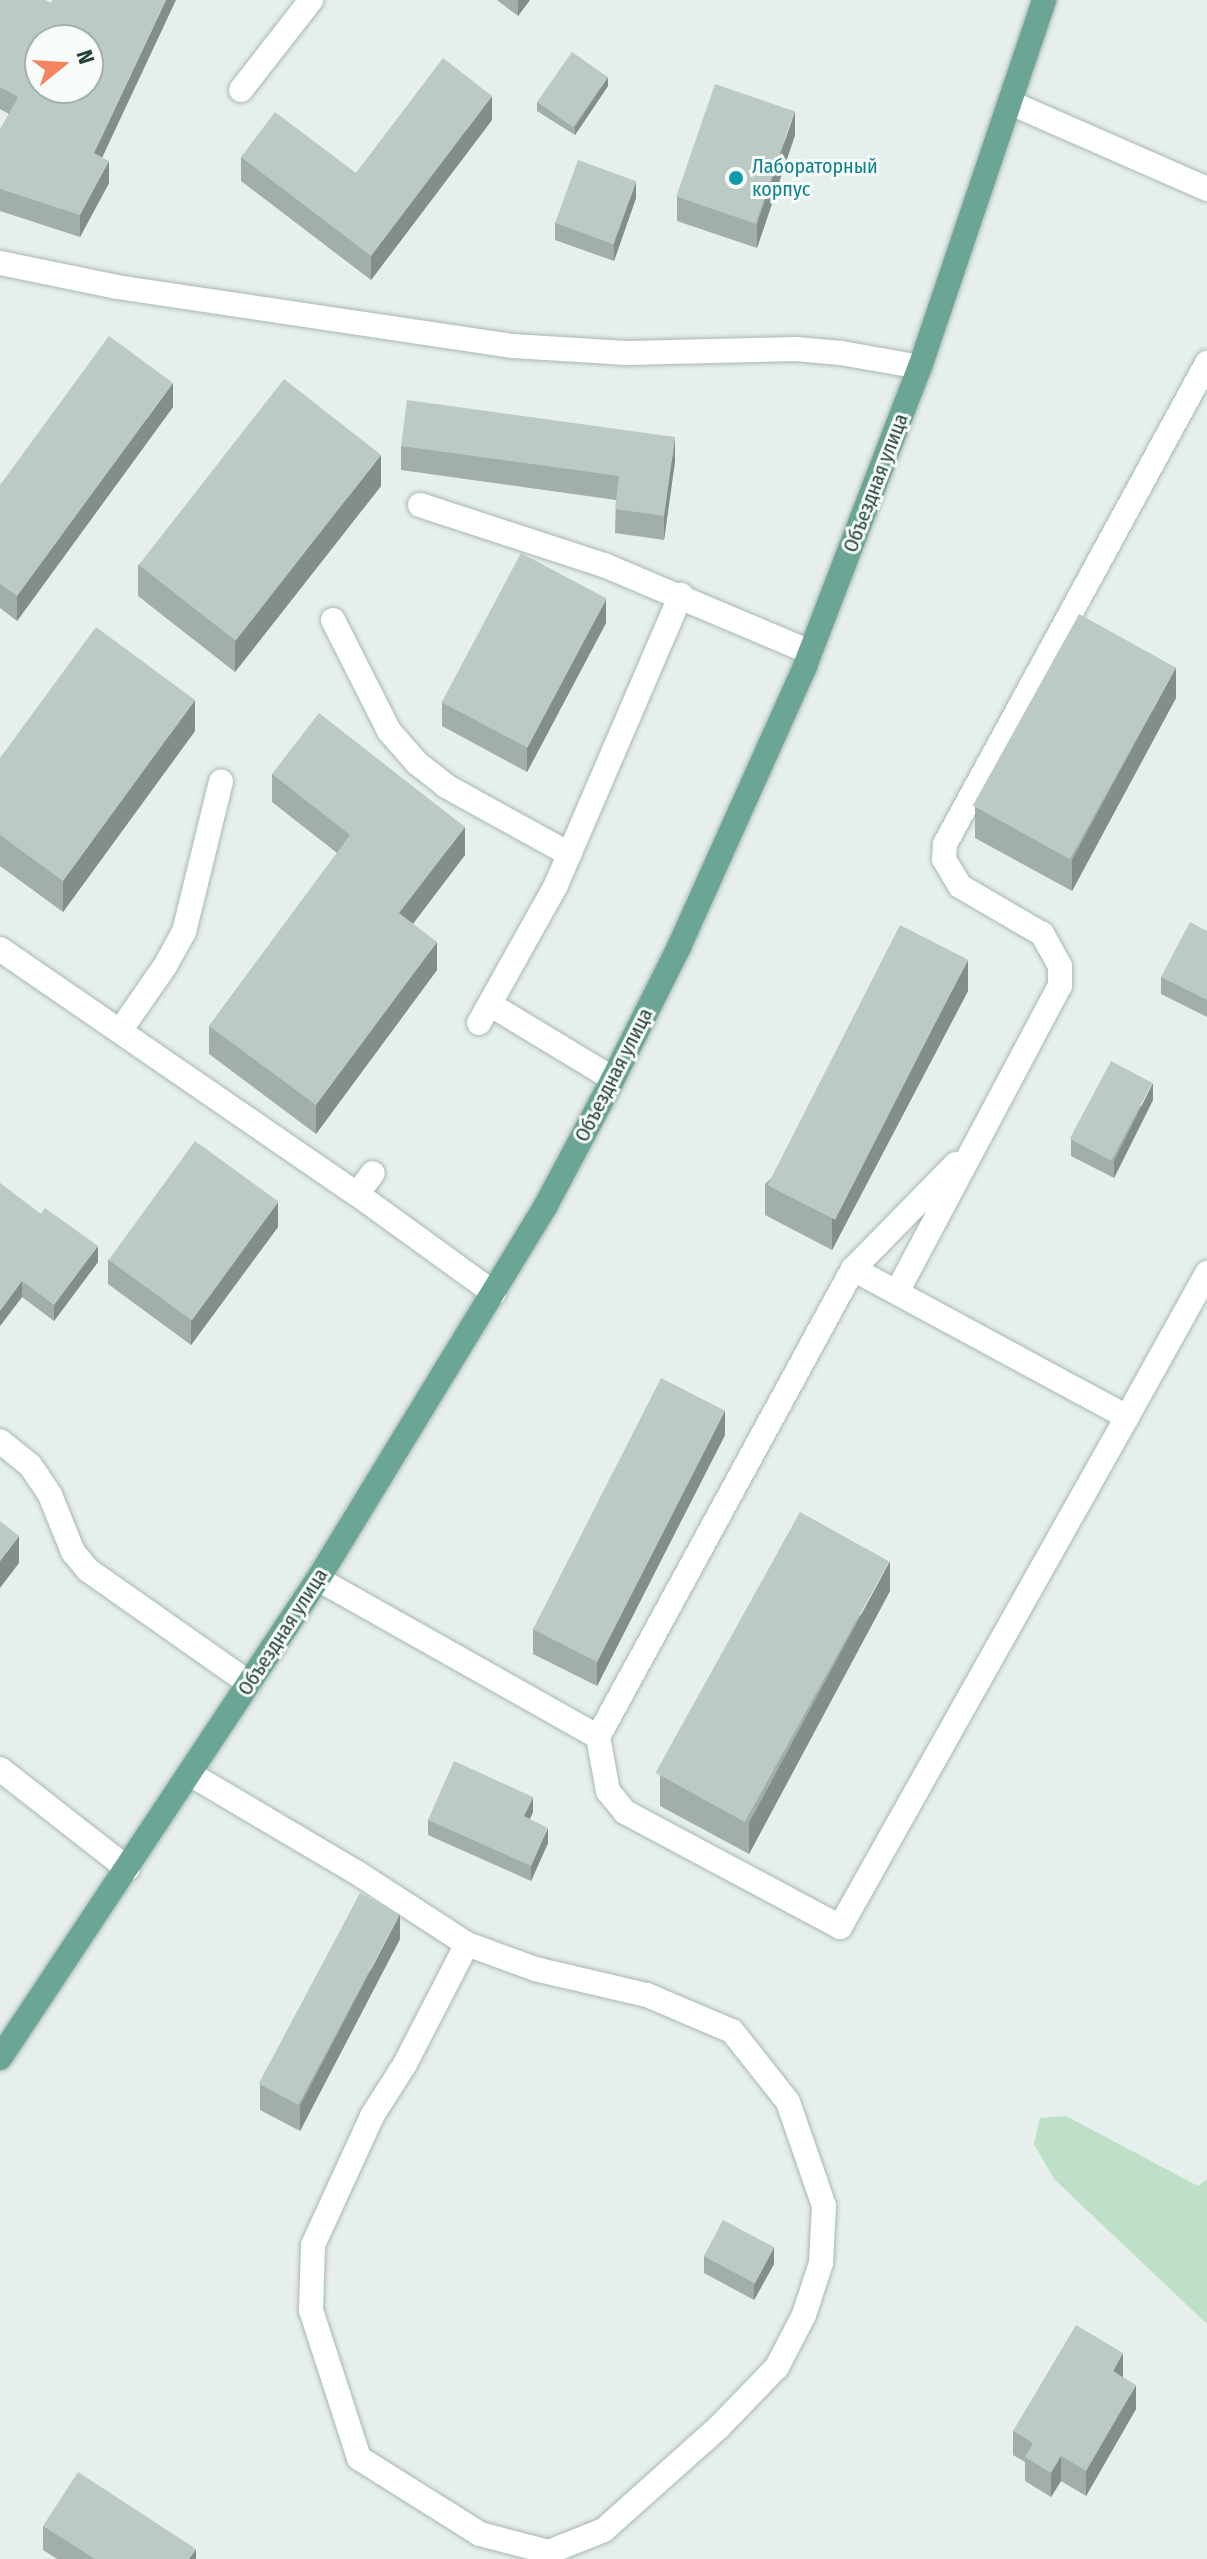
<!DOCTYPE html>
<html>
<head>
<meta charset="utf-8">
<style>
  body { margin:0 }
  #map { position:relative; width:1207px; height:2559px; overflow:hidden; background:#e6efeb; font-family:"Fira Sans Condensed",sans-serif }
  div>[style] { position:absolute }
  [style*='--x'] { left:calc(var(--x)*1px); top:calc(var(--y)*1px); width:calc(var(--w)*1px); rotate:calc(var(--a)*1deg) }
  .green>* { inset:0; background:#bfe0c8 }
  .roads { filter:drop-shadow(0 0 2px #a8b8b2) drop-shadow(0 0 2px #a8b8b2) }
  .minor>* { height:24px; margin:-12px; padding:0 12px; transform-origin:12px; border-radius:12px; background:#fff }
  .major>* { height:24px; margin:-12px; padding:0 12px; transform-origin:12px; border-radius:12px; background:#6aa596 }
  .wall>* { inset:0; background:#a1aea9 }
  .shaded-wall>* { inset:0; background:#838d89 }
  .building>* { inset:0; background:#bbcac4; transform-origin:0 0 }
  .dots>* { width:22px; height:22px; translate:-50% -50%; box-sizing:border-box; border:4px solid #f7fbf9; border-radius:50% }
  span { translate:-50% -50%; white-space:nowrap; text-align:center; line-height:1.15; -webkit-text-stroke:6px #f7fbf9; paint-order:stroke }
  .culture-label { font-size:20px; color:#0d838f }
  .left { translate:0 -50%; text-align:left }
  .street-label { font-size:20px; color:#24423a }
  .north { position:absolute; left:24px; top:24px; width:80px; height:80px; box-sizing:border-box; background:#f7fbf9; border:2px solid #a3b1ad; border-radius:50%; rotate:72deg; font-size:22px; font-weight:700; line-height:32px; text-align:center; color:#24423a }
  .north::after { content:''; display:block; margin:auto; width:28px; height:36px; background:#f4845f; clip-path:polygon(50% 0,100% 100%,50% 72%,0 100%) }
</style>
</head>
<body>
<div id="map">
  <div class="green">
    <i style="clip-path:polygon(1066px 2116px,1198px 2186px,1207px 2179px,1207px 2324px,1054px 2179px,1034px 2144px,1040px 2118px)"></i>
  </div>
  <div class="roads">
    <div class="minor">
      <i style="--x:241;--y:90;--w:114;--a:-52.1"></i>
      <i style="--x:1011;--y:103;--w:214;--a:23.7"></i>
      <i style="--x:0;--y:263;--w:119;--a:11.6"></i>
      <i style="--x:117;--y:287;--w:399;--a:8.5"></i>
      <i style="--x:512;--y:346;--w:116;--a:3.5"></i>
      <i style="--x:628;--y:353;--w:168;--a:-1.4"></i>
      <i style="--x:796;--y:349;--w:45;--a:5.1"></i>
      <i style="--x:841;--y:353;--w:80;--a:10"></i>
      <i style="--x:420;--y:505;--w:194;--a:18.1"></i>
      <i style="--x:604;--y:565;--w:224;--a:22.9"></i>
      <i style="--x:333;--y:620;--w:124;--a:63.2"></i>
      <i style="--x:389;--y:731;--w:43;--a:48.8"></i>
      <i style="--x:417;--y:763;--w:37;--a:38"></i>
      <i style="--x:446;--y:786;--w:141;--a:28.9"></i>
      <i style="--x:0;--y:949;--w:433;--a:34.5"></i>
      <i style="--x:357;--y:1194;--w:169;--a:35.9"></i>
      <i style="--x:491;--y:1005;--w:143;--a:31.2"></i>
      <i style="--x:479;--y:1023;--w:158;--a:-60.8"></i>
      <i style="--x:556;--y:885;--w:316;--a:-66.7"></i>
      <i style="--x:120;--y:1031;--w:79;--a:-55.3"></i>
      <i style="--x:165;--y:966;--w:39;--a:-61"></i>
      <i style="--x:184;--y:932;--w:155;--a:-76.2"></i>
      <i style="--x:357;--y:1194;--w:26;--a:-53"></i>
      <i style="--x:897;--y:1292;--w:347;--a:-62"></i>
      <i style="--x:1060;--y:986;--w:20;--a:-90"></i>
      <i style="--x:1060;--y:966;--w:37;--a:-119"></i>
      <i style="--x:1042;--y:934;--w:95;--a:-149.7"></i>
      <i style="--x:960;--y:886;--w:31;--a:-121"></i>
      <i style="--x:944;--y:859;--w:15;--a:-86"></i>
      <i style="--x:945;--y:844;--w:548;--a:-61.42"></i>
      <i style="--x:1127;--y:1417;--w:165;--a:-60.9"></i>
      <i style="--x:0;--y:1441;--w:38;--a:39"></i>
      <i style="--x:30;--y:1465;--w:36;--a:56"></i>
      <i style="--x:50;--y:1495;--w:61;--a:68"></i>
      <i style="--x:73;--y:1552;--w:23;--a:50"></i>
      <i style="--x:88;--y:1570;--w:197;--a:35.1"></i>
      <i style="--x:318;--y:1579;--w:322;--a:29.4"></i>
      <i style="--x:598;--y:1737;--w:533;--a:-61.42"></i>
      <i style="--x:853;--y:1269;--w:147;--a:-45.6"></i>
      <i style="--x:598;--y:1737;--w:55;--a:79.5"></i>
      <i style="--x:608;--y:1791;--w:27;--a:51"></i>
      <i style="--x:625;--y:1812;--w:244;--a:28.1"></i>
      <i style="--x:840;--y:1927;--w:585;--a:-60.63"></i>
      <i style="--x:1127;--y:1417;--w:311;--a:-151.6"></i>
      <i style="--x:0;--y:1769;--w:162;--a:38"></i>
      <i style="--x:190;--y:1774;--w:193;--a:30.6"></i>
      <i style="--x:356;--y:1872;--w:132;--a:33"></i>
      <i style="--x:467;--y:1944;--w:72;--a:20.2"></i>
      <i style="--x:535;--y:1969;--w:115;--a:13.1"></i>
      <i style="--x:647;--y:1995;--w:92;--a:23"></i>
      <i style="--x:732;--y:2031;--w:90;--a:51.7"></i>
      <i style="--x:788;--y:2102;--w:110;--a:70.9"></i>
      <i style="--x:824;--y:2206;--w:57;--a:93"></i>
      <i style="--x:821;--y:2263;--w:55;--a:108.1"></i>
      <i style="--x:804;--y:2315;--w:59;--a:117.4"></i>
      <i style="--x:777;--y:2367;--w:83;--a:134"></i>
      <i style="--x:719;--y:2427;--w:154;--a:138.2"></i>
      <i style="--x:604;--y:2530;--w:59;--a:158.2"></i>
      <i style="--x:549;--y:2552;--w:71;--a:-165.4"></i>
      <i style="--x:480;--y:2534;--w:143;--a:-147.9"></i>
      <i style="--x:359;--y:2458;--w:156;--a:-108"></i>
      <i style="--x:311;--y:2310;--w:65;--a:-88.2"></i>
      <i style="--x:313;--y:2245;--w:142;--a:-65.4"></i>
      <i style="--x:372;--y:2116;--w:62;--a:-57.6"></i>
      <i style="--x:405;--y:2064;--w:135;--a:-62.7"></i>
    </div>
    <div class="major">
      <i style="--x:0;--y:2058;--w:575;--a:-56.42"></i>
      <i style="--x:318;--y:1579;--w:436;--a:-58.6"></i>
      <i style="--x:545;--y:1207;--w:145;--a:-62"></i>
      <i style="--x:613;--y:1079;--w:148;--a:-63.4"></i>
      <i style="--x:679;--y:947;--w:308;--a:-65.8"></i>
      <i style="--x:805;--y:666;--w:320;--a:-69"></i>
      <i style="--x:920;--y:367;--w:387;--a:-71.3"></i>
    </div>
  </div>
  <div class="wall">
    <i style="clip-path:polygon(0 0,102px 157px,109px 183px,80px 237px,0 211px,0 130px,9px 114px,0 109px)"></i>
    <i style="clip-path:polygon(497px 0,530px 0,518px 16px)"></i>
    <i style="clip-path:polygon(608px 86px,575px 135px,537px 111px,537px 102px)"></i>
    <i style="clip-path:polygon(492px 120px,371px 280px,241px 181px,241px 157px,356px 173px)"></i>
    <i style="clip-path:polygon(795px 135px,757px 248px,677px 221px,677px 197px)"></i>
    <i style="clip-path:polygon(636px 198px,614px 261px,555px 240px,555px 223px)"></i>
    <i style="clip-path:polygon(173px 407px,17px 621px,0 608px,0 485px)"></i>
    <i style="clip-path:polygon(401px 446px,675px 461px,664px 540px,615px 533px,616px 500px,401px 470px)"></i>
    <i style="clip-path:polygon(381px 486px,235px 672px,138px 596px,138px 565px)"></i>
    <i style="clip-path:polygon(606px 623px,527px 772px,442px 726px,442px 702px)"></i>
    <i style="clip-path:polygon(1176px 698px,1072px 891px,975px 838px,975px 807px)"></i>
    <i style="clip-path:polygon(195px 731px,63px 912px,0 866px,0 758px)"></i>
    <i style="clip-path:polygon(272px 774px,465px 855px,413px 924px,437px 970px,316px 1134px,209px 1054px,209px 1026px,337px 853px,272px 802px)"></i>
    <i style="clip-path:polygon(1207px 931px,1207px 1017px,1161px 994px,1161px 977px)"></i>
    <i style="clip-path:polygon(968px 991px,832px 1250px,765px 1215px,765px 1184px)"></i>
    <i style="clip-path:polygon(1153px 1100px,1114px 1178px,1071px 1156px,1071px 1139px)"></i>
    <i style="clip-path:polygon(0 1183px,98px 1262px,54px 1321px,22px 1297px,0 1326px)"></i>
    <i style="clip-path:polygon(278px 1227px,191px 1345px,108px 1284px,108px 1260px)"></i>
    <i style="clip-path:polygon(725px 1435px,597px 1686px,533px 1654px,533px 1629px)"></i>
    <i style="clip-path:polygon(890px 1591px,749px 1854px,660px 1806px,660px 1775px)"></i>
    <i style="clip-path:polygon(533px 1812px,530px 1819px,548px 1843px,531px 1881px,428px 1835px,428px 1820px)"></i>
    <i style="clip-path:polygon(400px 1939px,300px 2131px,260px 2110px,260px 2085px)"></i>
    <i style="clip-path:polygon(704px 2256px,774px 2264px,754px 2300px,704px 2273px)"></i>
    <i style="clip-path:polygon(1123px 2377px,1136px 2409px,1086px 2496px,1061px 2481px,1051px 2497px,1025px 2481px,1025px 2462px,1013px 2455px,1013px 2431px)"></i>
    <i style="clip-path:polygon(43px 2526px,196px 2559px,57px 2559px,43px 2550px)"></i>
  </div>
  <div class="shaded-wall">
    <i style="clip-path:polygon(166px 0,176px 0,94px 175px,94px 153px)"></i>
    <i style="clip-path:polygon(518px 0,530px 0,518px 16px)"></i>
    <i style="clip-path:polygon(608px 77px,608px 86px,575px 135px,575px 127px)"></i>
    <i style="clip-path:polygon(492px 96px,492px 120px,371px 280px,371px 256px)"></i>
    <i style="clip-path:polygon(795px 111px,795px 135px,757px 248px,757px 224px)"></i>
    <i style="clip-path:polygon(109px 161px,109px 183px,80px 237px,80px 215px)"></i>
    <i style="clip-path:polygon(636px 181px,636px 198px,614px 261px,614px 244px)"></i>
    <i style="clip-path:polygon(173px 383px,173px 407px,17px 621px,17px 596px)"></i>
    <i style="clip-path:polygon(675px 437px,675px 461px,664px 540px,664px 516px)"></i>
    <i style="clip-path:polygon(381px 455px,381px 486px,235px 672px,235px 641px)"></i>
    <i style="clip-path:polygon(606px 599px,606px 623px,527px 772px,527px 748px)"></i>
    <i style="clip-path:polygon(1176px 667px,1176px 698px,1072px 891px,1072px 860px)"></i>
    <i style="clip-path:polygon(195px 700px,195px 731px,63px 912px,63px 881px)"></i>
    <i style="clip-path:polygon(465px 827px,465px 855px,399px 942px,399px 913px)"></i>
    <i style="clip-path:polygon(437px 942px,437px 970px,316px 1134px,316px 1105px)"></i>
    <i style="clip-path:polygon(968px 960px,968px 991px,832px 1250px,832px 1219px)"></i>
    <i style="clip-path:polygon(1153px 1083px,1153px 1100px,1114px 1178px,1114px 1161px)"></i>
    <i style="clip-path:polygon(278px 1202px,278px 1227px,191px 1345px,191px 1321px)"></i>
    <i style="clip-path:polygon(98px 1246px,98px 1262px,54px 1321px,54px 1305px)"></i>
    <i style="clip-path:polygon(22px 1281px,22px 1297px,0 1326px,0 1311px)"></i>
    <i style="clip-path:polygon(725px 1410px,725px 1435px,597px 1686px,597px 1662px)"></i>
    <i style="clip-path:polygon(19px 1536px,19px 1563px,0 1588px,0 1561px)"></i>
    <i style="clip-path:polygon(890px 1561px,890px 1591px,749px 1854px,749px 1823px)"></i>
    <i style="clip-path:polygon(533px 1797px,533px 1812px,524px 1831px,524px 1816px)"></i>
    <i style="clip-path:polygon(548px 1828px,548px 1843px,531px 1881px,531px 1866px)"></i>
    <i style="clip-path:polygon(400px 1914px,400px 1939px,300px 2131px,300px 2106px)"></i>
    <i style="clip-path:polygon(774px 2247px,774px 2264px,754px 2300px,754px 2284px)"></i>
    <i style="clip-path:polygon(1123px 2353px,1123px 2378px,1113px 2371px)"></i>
    <i style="clip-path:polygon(1136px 2385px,1136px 2409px,1086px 2496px,1086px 2471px)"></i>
    <i style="clip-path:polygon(1061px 2456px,1061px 2481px,1051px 2497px,1051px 2473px)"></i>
    <i style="clip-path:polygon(196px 2549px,196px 2559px,189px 2559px)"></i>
  </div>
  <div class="building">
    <i style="clip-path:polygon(evenodd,0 0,45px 0,51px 3px,52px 0,166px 0,94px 153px,109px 161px,80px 215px,0 189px,0 130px,18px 97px,0 87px,0 0,40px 40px,88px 40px,88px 88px,40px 88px,40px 40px)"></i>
    <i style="left:572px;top:52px;width:44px;height:61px;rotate:35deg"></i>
    <i style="clip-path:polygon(443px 58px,492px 96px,371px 256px,241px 157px,275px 112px,356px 173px)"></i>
    <i style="left:715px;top:84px;width:84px;height:119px;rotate:19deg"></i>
    <i style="left:578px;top:160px;width:62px;height:67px;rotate:20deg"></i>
    <i style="clip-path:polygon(109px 336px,173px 383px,17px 596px,0 584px,0 485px)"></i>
    <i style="left:284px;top:379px;width:123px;height:236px;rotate:38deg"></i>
    <i style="clip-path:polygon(407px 400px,675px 437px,664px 516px,615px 509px,619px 476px,401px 446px)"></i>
    <i style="left:521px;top:553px;width:97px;height:169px;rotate:28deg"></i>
    <i style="left:1079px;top:614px;width:111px;height:219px;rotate:29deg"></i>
    <i style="clip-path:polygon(96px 627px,195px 700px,63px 881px,0 835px,0 758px)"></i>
    <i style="clip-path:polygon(319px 713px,465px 827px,399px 913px,437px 942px,316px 1105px,209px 1026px,350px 835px,272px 774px)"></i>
    <i style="clip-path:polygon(1190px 922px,1207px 931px,1207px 1000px,1161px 977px)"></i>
    <i style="left:900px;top:925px;width:76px;height:292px;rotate:27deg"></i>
    <i style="left:1111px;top:1061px;width:47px;height:88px;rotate:28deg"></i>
    <i style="left:195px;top:1141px;width:103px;height:147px;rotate:36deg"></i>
    <i style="clip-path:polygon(0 1183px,41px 1214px,45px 1208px,98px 1246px,54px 1305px,22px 1281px,0 1311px)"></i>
    <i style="left:661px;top:1378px;width:72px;height:282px;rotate:27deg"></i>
    <i style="left:800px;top:1512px;width:102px;height:298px;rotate:29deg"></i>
    <i style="clip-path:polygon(0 1521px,19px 1536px,0 1561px)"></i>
    <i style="clip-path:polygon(454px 1761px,533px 1797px,524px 1816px,548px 1828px,531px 1866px,428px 1820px)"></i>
    <i style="left:360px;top:1893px;width:45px;height:216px;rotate:28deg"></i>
    <i style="left:723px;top:2220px;width:58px;height:41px;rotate:28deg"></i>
    <i style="clip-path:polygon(1076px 2325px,1123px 2353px,1113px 2371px,1136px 2385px,1086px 2471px,1061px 2456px,1051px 2473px,1025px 2457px,1033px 2443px,1013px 2431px)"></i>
    <i style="clip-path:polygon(78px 2472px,196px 2549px,189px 2559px,95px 2559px,43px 2526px)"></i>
  </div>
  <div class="dots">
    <i style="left:736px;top:178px;background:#0f9aa8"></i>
  </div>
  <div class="culture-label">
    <span class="left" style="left:752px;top:178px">Лабораторный<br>корпус</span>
  </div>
  <div class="street-label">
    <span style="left:876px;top:483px;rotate:-69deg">Объездная улица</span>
    <span style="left:614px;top:1075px;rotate:-63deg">Объездная улица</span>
    <span style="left:283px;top:1632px;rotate:-57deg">Объездная улица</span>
  </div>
  <div class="north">N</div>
</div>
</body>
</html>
